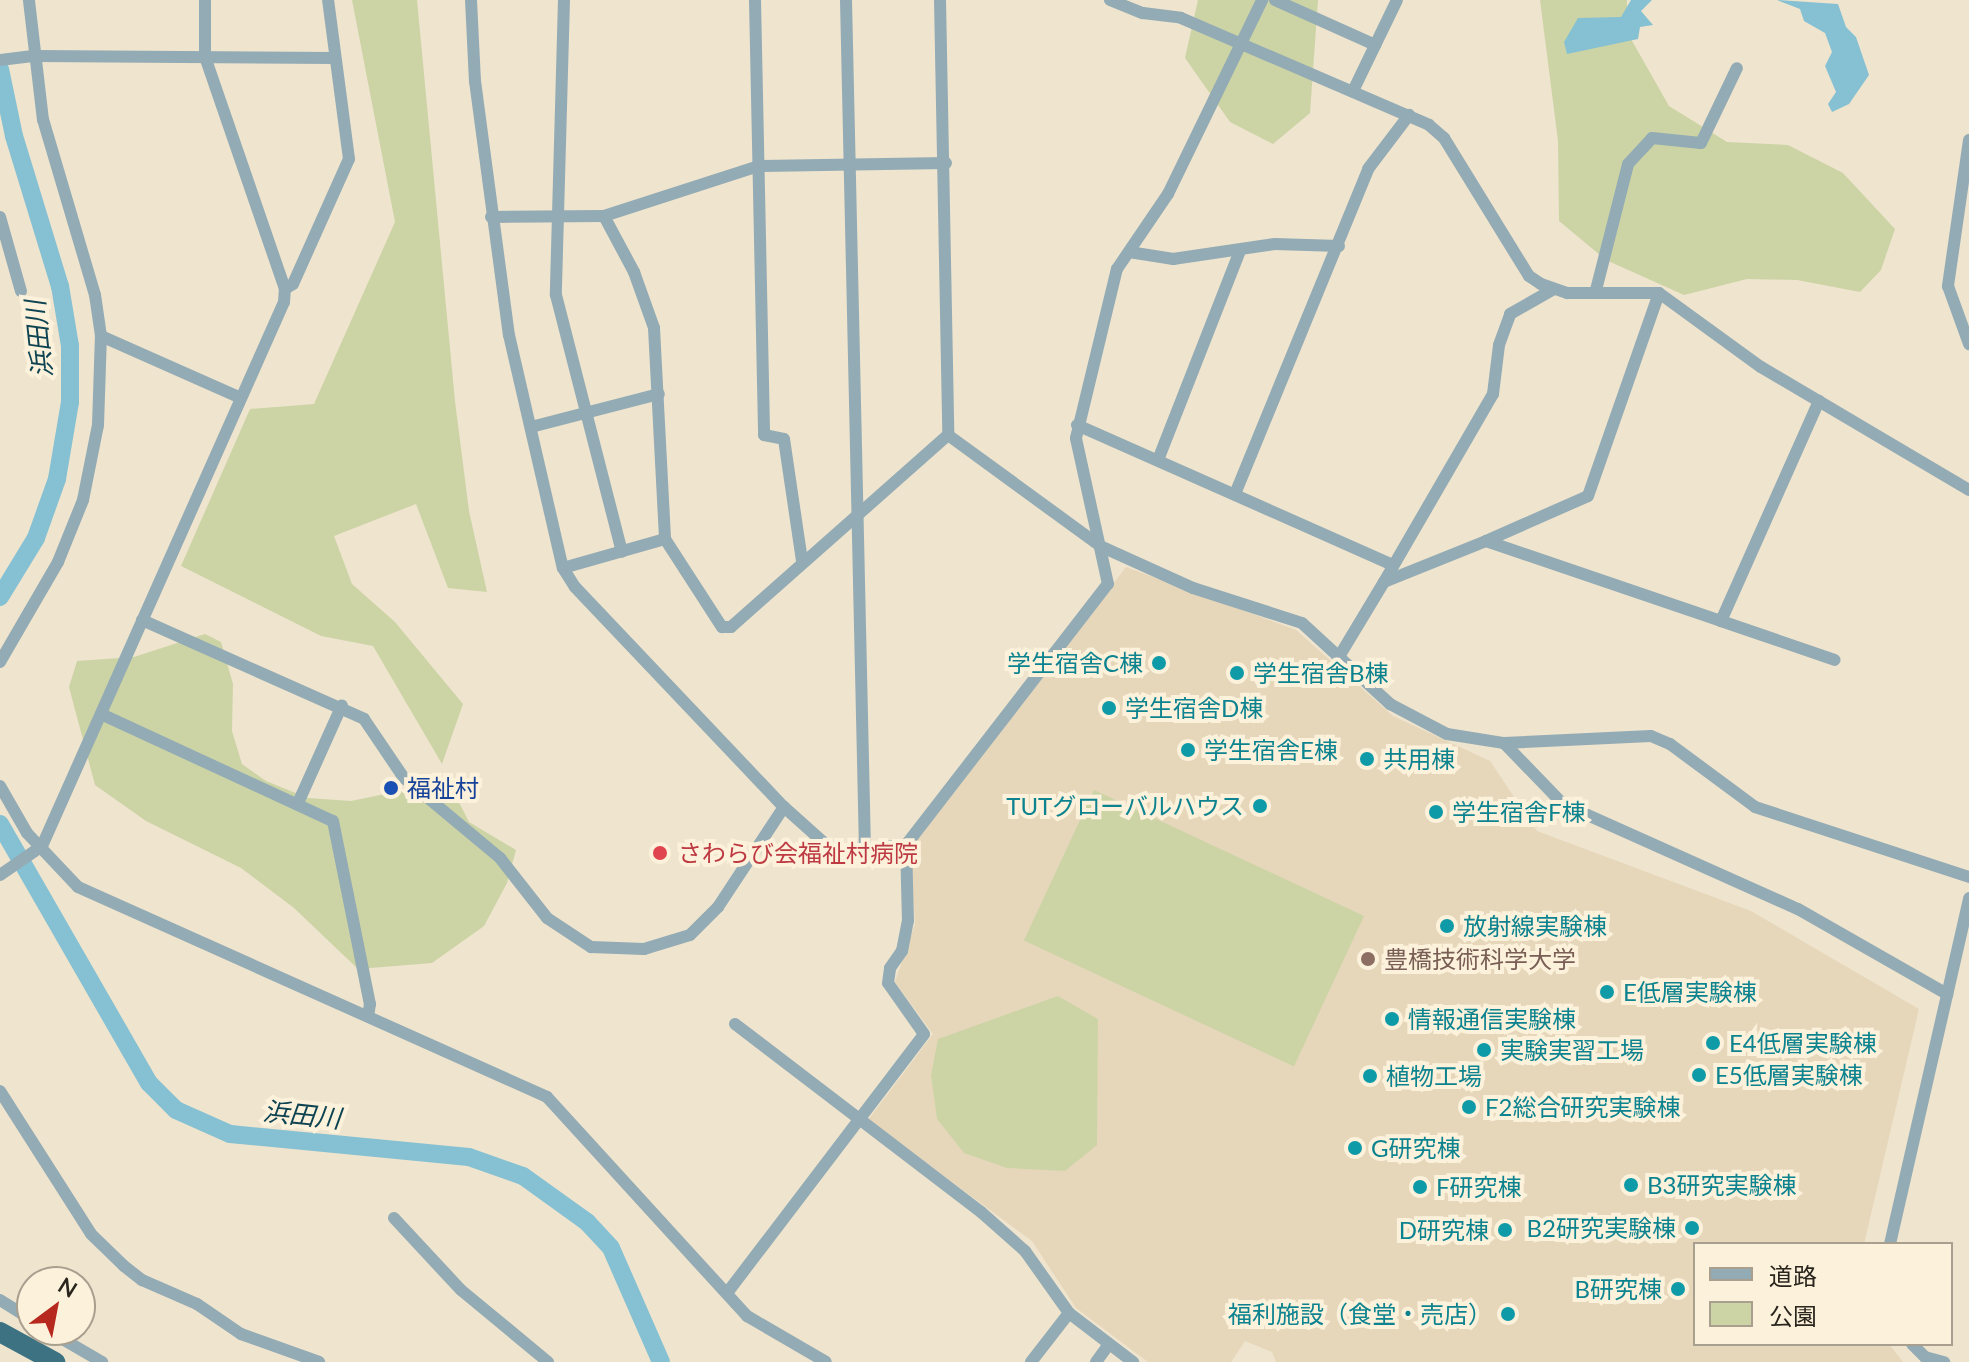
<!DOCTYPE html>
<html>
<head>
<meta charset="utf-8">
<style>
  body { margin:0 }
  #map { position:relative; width:1969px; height:1362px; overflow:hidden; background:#efe4ce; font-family:Lato,"Noto Sans JP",sans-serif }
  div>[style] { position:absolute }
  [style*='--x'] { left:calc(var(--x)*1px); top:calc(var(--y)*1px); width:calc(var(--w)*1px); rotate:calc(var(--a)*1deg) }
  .built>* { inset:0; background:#e6d7bb }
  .green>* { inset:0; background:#ccd4a6; transform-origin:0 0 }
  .water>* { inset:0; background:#85c1d3 }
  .river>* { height:18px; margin:-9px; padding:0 9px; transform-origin:9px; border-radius:9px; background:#85c1d3 }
  .minor>* { height:12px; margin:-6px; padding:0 6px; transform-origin:6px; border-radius:6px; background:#93abb4 }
  .trunk>* { height:20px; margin:-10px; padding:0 10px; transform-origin:10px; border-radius:10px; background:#3c7282 }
  .dots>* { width:22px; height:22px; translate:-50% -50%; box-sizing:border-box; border:4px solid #fcf1db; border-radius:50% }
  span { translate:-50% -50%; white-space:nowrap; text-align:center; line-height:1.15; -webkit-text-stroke:8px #fcf1db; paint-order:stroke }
  .culture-label { font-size:24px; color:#0d838f }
  .right { translate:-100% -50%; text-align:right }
  .left { translate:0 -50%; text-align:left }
  .transit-label { font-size:24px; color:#164399 }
  .health-label { font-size:24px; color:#be3a42 }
  .education-label { font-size:24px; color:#785e54 }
  .water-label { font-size:26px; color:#0e4351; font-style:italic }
  .legend { position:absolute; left:1693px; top:1242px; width:260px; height:104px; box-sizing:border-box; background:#fcf1db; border:2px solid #a89f8f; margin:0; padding:10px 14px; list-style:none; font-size:24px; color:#2a251d }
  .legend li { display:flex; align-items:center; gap:16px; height:40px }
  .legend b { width:40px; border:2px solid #a89f8f }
  .north { position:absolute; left:16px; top:1266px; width:80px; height:80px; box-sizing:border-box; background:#fcf1db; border:2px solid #a89f8f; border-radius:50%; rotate:32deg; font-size:22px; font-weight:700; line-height:32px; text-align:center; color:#2a251d }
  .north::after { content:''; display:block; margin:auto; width:28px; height:36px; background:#b7291e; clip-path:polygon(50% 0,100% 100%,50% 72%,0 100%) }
</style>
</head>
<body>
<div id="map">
  <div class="built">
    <i style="clip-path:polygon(1126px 567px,1296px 630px,1393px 716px,1490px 761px,1537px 831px,1751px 911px,1919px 1009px,1864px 1244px,1695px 1244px,1695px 1344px,1889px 1344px,1903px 1362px,1276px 1362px,1272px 1352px,1245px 1341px,1231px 1362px,1148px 1362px,1076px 1308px,1032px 1241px,868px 1120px,933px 1034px,895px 982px,915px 924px,910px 849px)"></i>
  </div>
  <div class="green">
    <i style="clip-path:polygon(352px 0,417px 0,455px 401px,469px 511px,487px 592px,448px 588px,416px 504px,334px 536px,352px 584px,395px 622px,463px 704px,442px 764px,373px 646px,321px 636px,181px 566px,250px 409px,314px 404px,395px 222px)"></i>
    <i style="clip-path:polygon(1198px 0,1318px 0,1310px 113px,1273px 144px,1230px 122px,1185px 58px)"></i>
    <i style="clip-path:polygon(1540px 0,1627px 0,1627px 32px,1669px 106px,1727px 142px,1788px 145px,1843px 173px,1895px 229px,1881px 270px,1860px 292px,1797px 280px,1747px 279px,1684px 295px,1606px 260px,1559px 221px,1558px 141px)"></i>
    <i style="clip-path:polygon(205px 634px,221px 642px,233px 684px,232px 731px,242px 764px,266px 781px,308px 798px,351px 801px,448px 781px,469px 822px,516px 850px,507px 883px,484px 926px,432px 963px,358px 969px,294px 908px,241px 868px,146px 821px,95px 785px,69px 687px,77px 661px,134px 657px)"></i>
    <i style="left:1094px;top:790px;width:298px;height:166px;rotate:25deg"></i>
    <i style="clip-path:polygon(1058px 996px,1098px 1019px,1097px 1145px,1065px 1171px,1007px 1168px,964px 1153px,937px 1119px,931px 1075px,938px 1039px)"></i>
  </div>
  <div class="water">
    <i style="clip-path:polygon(1631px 0,1652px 0,1641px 11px,1653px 25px,1640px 27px,1638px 39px,1567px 54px,1564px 42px,1578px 18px,1621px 17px)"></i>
    <i style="clip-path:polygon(1777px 0,1838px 4px,1846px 27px,1856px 37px,1869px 75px,1849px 104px,1832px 112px,1828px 104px,1836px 92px,1825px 66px,1832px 52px,1825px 33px,1804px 21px,1800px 9px)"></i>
  </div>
  <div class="river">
    <i style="--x:0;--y:69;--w:68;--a:78.2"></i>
    <i style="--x:14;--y:136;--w:157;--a:73"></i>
    <i style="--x:60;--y:286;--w:61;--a:80.5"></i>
    <i style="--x:70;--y:346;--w:56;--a:90"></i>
    <i style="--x:70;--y:402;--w:78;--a:99.6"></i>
    <i style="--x:57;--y:479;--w:63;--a:109.6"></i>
    <i style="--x:36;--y:538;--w:69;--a:121.4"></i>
    <i style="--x:0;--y:824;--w:299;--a:60.1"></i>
    <i style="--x:149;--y:1083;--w:38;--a:45"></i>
    <i style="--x:176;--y:1110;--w:59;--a:24"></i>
    <i style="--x:230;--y:1134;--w:240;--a:5.5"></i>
    <i style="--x:469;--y:1157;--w:57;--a:19.4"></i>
    <i style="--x:523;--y:1176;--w:79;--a:35.7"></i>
    <i style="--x:587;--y:1222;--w:35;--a:47"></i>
    <i style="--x:611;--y:1248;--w:124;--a:66.3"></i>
  </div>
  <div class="minor">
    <i style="--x:471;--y:0;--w:81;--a:87.2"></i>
    <i style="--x:475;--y:81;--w:256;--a:82.4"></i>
    <i style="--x:509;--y:335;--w:239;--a:77"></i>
    <i style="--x:563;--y:568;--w:22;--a:58"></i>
    <i style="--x:575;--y:587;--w:303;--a:46.5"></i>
    <i style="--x:564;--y:0;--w:295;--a:91.6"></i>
    <i style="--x:556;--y:295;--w:265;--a:75.6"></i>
    <i style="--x:755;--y:0;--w:435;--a:88.8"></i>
    <i style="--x:764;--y:435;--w:20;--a:11"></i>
    <i style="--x:784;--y:439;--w:123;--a:81.6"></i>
    <i style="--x:846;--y:0;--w:850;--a:88.72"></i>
    <i style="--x:940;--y:0;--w:435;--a:88.9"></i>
    <i style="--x:948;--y:435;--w:188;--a:36.1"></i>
    <i style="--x:1100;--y:546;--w:102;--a:24.3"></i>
    <i style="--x:1193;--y:588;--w:114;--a:17.8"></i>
    <i style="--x:1302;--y:623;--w:120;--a:42.6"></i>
    <i style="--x:1390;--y:704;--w:64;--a:27.8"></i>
    <i style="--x:1447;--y:734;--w:58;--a:9"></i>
    <i style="--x:1504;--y:743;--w:85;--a:46"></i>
    <i style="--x:1563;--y:804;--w:257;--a:24.1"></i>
    <i style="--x:1798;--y:909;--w:172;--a:29.7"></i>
    <i style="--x:1110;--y:0;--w:35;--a:22"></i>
    <i style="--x:1143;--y:13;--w:38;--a:7"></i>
    <i style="--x:1181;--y:18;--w:270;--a:23.3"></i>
    <i style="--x:1429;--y:125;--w:20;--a:41"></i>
    <i style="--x:1444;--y:138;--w:162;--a:58.4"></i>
    <i style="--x:1529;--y:276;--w:14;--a:34"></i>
    <i style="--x:1541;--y:284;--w:28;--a:19"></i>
    <i style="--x:1567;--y:293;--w:92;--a:0"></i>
    <i style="--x:1659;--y:293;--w:126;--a:36"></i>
    <i style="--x:1761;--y:367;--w:242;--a:30.6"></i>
    <i style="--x:1275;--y:0;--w:110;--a:24.2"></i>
    <i style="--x:0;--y:60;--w:35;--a:-7"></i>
    <i style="--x:35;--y:56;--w:300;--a:0.4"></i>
    <i style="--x:1353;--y:91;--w:101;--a:-64.2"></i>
    <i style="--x:1969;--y:140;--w:148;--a:98.2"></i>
    <i style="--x:1948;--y:286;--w:62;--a:70.1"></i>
    <i style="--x:604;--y:216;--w:64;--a:61.8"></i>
    <i style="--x:634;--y:272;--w:59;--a:70.3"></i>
    <i style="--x:654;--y:328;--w:211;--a:87"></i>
    <i style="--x:665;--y:539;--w:105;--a:57.1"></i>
    <i style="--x:722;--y:627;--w:9;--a:0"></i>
    <i style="--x:731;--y:627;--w:290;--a:-41.5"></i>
    <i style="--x:0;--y:217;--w:77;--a:74.2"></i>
    <i style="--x:491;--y:217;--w:113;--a:-0.5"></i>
    <i style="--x:604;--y:216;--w:163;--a:-17.9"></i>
    <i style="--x:759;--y:166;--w:187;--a:-0.9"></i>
    <i style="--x:1129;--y:252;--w:45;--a:9"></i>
    <i style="--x:1173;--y:259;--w:103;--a:-8.4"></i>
    <i style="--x:1275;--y:244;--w:64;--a:1.8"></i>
    <i style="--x:285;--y:289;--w:9;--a:-32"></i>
    <i style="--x:293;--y:284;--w:137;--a:-65.9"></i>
    <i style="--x:349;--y:159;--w:160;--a:-97.5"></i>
    <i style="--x:1596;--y:290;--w:130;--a:-75.7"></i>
    <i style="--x:1628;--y:164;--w:35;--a:-47"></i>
    <i style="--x:1652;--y:138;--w:49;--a:5.8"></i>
    <i style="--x:1701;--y:143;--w:83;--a:-64.4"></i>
    <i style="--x:101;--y:336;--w:153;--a:23.9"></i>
    <i style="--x:1077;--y:425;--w:346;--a:23.9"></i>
    <i style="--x:531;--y:427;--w:132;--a:-14.5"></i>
    <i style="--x:1158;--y:460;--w:225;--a:-68.6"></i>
    <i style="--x:1235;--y:494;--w:351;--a:-67.7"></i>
    <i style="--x:1368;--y:169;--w:68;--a:-52.8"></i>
    <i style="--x:1486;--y:541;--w:111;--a:-23.8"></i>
    <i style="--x:1588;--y:496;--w:215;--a:-70.7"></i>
    <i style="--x:563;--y:568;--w:106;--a:-15.9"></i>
    <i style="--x:1384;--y:582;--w:217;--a:-59.9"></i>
    <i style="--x:1493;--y:394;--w:49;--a:-83"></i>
    <i style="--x:1499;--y:345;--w:33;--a:-70"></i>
    <i style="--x:1510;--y:314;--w:48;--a:-29.7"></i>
    <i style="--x:142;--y:620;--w:243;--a:24"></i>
    <i style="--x:364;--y:719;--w:71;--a:55.9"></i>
    <i style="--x:404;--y:778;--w:125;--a:39.8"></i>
    <i style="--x:500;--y:858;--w:76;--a:51.9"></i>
    <i style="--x:547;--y:918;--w:53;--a:33.4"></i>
    <i style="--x:591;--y:947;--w:53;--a:2.2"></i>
    <i style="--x:644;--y:949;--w:48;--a:-16.9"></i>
    <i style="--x:690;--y:935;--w:40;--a:-45"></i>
    <i style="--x:718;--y:907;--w:120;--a:-56.6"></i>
    <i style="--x:784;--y:807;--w:66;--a:41.9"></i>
    <i style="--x:833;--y:851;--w:73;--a:-4.7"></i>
    <i style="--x:906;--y:845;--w:330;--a:-52.3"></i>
    <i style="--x:1108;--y:584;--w:149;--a:-102.4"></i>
    <i style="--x:1076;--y:438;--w:174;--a:-76.4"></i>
    <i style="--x:1117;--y:269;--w:91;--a:-55.8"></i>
    <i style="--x:1168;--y:194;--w:216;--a:-64.1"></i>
    <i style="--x:1721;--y:621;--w:120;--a:18.9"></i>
    <i style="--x:1340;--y:655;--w:85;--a:-58.9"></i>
    <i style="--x:1384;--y:582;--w:110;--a:-21.9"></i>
    <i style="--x:1486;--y:541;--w:248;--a:18.8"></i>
    <i style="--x:1721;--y:621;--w:241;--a:-66"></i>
    <i style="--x:0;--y:662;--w:116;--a:-59.9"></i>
    <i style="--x:58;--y:562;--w:67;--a:-68"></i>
    <i style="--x:83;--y:500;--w:76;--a:-78.7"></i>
    <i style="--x:98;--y:425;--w:89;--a:-88.1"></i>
    <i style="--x:101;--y:336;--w:41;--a:-98.3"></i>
    <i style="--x:95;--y:295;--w:183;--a:-106.5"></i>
    <i style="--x:43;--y:120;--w:121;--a:-96.7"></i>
    <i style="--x:101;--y:714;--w:255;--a:24.8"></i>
    <i style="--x:333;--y:821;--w:187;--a:78.6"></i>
    <i style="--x:370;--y:1004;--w:12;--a:99"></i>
    <i style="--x:1504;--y:743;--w:147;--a:-2.7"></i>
    <i style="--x:1651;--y:736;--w:21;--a:23"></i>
    <i style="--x:1670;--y:744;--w:106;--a:36.5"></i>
    <i style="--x:1755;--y:807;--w:225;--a:18.1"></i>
    <i style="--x:0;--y:786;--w:54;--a:60.1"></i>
    <i style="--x:27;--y:833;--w:74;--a:46.6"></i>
    <i style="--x:78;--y:887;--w:514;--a:24.12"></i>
    <i style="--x:547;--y:1097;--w:297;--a:47.6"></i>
    <i style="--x:747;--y:1316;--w:91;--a:30.2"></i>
    <i style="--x:298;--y:803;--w:107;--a:-65.8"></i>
    <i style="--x:0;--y:875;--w:51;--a:-34.6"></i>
    <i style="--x:42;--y:846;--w:595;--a:-66.02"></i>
    <i style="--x:284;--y:302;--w:13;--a:-86"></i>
    <i style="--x:285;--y:289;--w:245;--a:-109"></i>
    <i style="--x:205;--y:57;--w:57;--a:-90"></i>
    <i style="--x:735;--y:1024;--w:310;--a:37.4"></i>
    <i style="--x:981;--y:1212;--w:59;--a:41.6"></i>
    <i style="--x:1025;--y:1251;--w:76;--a:54.6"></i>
    <i style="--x:1069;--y:1313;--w:81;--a:37.4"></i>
    <i style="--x:0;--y:1091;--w:169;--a:57.5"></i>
    <i style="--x:91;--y:1234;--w:46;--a:44.1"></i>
    <i style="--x:124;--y:1266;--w:23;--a:38"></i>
    <i style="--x:142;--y:1280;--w:60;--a:23.6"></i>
    <i style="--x:197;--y:1304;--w:53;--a:34.3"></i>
    <i style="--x:241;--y:1334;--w:83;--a:19.7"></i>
    <i style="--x:394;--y:1218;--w:98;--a:47.1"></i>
    <i style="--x:461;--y:1290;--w:113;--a:39.6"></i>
    <i style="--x:1890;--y:1244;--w:355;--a:-77.1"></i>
    <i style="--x:727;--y:1293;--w:325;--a:-52.7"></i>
    <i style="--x:924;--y:1034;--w:62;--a:-125.2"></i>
    <i style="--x:888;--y:983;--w:15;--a:-82"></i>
    <i style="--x:890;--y:968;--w:21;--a:-55"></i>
    <i style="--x:902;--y:951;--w:31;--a:-79"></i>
    <i style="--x:908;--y:921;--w:76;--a:-91.5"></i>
    <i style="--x:0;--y:1300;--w:38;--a:32"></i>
    <i style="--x:47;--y:1330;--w:64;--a:30.2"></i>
    <i style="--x:1912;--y:1344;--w:18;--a:45"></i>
    <i style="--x:1925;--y:1357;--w:20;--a:15"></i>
    <i style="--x:1031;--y:1362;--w:62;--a:-52.2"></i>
    <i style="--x:1096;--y:1362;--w:22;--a:-54"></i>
  </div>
  <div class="trunk">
    <i style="--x:0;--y:1332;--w:63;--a:28.6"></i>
  </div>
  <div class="dots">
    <i style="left:1159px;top:663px;background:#0f9aa8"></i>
    <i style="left:1237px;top:673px;background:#0f9aa8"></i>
    <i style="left:1109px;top:708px;background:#0f9aa8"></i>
    <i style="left:1188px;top:750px;background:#0f9aa8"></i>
    <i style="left:1367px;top:759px;background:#0f9aa8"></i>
    <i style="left:391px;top:788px;background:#1a4fb4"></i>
    <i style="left:1260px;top:806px;background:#0f9aa8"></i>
    <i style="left:1436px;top:812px;background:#0f9aa8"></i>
    <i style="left:660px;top:853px;background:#e0444e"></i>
    <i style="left:1447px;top:926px;background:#0f9aa8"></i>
    <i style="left:1368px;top:959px;background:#8d6e63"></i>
    <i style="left:1607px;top:992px;background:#0f9aa8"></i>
    <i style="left:1392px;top:1019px;background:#0f9aa8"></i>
    <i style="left:1713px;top:1043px;background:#0f9aa8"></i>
    <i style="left:1484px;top:1050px;background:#0f9aa8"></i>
    <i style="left:1699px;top:1075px;background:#0f9aa8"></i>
    <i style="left:1370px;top:1076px;background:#0f9aa8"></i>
    <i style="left:1469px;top:1107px;background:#0f9aa8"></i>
    <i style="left:1355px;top:1148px;background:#0f9aa8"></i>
    <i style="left:1631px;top:1185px;background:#0f9aa8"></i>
    <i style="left:1420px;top:1187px;background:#0f9aa8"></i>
    <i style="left:1692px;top:1228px;background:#0f9aa8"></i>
    <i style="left:1505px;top:1230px;background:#0f9aa8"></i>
    <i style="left:1678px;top:1289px;background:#0f9aa8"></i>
    <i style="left:1508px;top:1314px;background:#0f9aa8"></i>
  </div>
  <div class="culture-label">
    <span class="right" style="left:1143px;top:663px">学生宿舎C棟</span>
    <span class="left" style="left:1253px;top:673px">学生宿舎B棟</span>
    <span class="left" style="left:1125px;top:708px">学生宿舎D棟</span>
    <span class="left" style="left:1204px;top:750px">学生宿舎E棟</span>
    <span class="left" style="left:1383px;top:759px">共用棟</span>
    <span class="right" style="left:1244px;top:806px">TUTグローバルハウス</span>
    <span class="left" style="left:1452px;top:812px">学生宿舎F棟</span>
    <span class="left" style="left:1463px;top:926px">放射線実験棟</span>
    <span class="left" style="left:1623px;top:992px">E低層実験棟</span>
    <span class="left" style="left:1408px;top:1019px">情報通信実験棟</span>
    <span class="left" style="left:1729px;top:1043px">E4低層実験棟</span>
    <span class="left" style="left:1500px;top:1050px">実験実習工場</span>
    <span class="left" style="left:1715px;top:1075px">E5低層実験棟</span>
    <span class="left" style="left:1386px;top:1076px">植物工場</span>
    <span class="left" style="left:1485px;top:1107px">F2総合研究実験棟</span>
    <span class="left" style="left:1371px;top:1148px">G研究棟</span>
    <span class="left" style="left:1647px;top:1185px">B3研究実験棟</span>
    <span class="left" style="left:1436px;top:1187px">F研究棟</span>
    <span class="right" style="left:1676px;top:1228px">B2研究実験棟</span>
    <span class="right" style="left:1489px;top:1230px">D研究棟</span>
    <span class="right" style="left:1662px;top:1289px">B研究棟</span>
    <span class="right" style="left:1492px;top:1314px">福利施設（食堂・売店）</span>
  </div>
  <div class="transit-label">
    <span class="left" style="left:407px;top:788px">福祉村</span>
  </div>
  <div class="health-label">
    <span class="left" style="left:678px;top:853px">さわらび会福祉村病院</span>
  </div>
  <div class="education-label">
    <span class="left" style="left:1384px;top:959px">豊橋技術科学大学</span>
  </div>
  <div class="water-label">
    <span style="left:39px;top:339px;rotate:-96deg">浜田川</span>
    <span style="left:302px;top:1115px;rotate:6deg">浜田川</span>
  </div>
  <ul class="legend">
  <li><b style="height:10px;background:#93abb4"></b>道路</li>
  <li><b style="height:22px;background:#ccd4a6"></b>公園</li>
  </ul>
  <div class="north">N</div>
</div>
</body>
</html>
